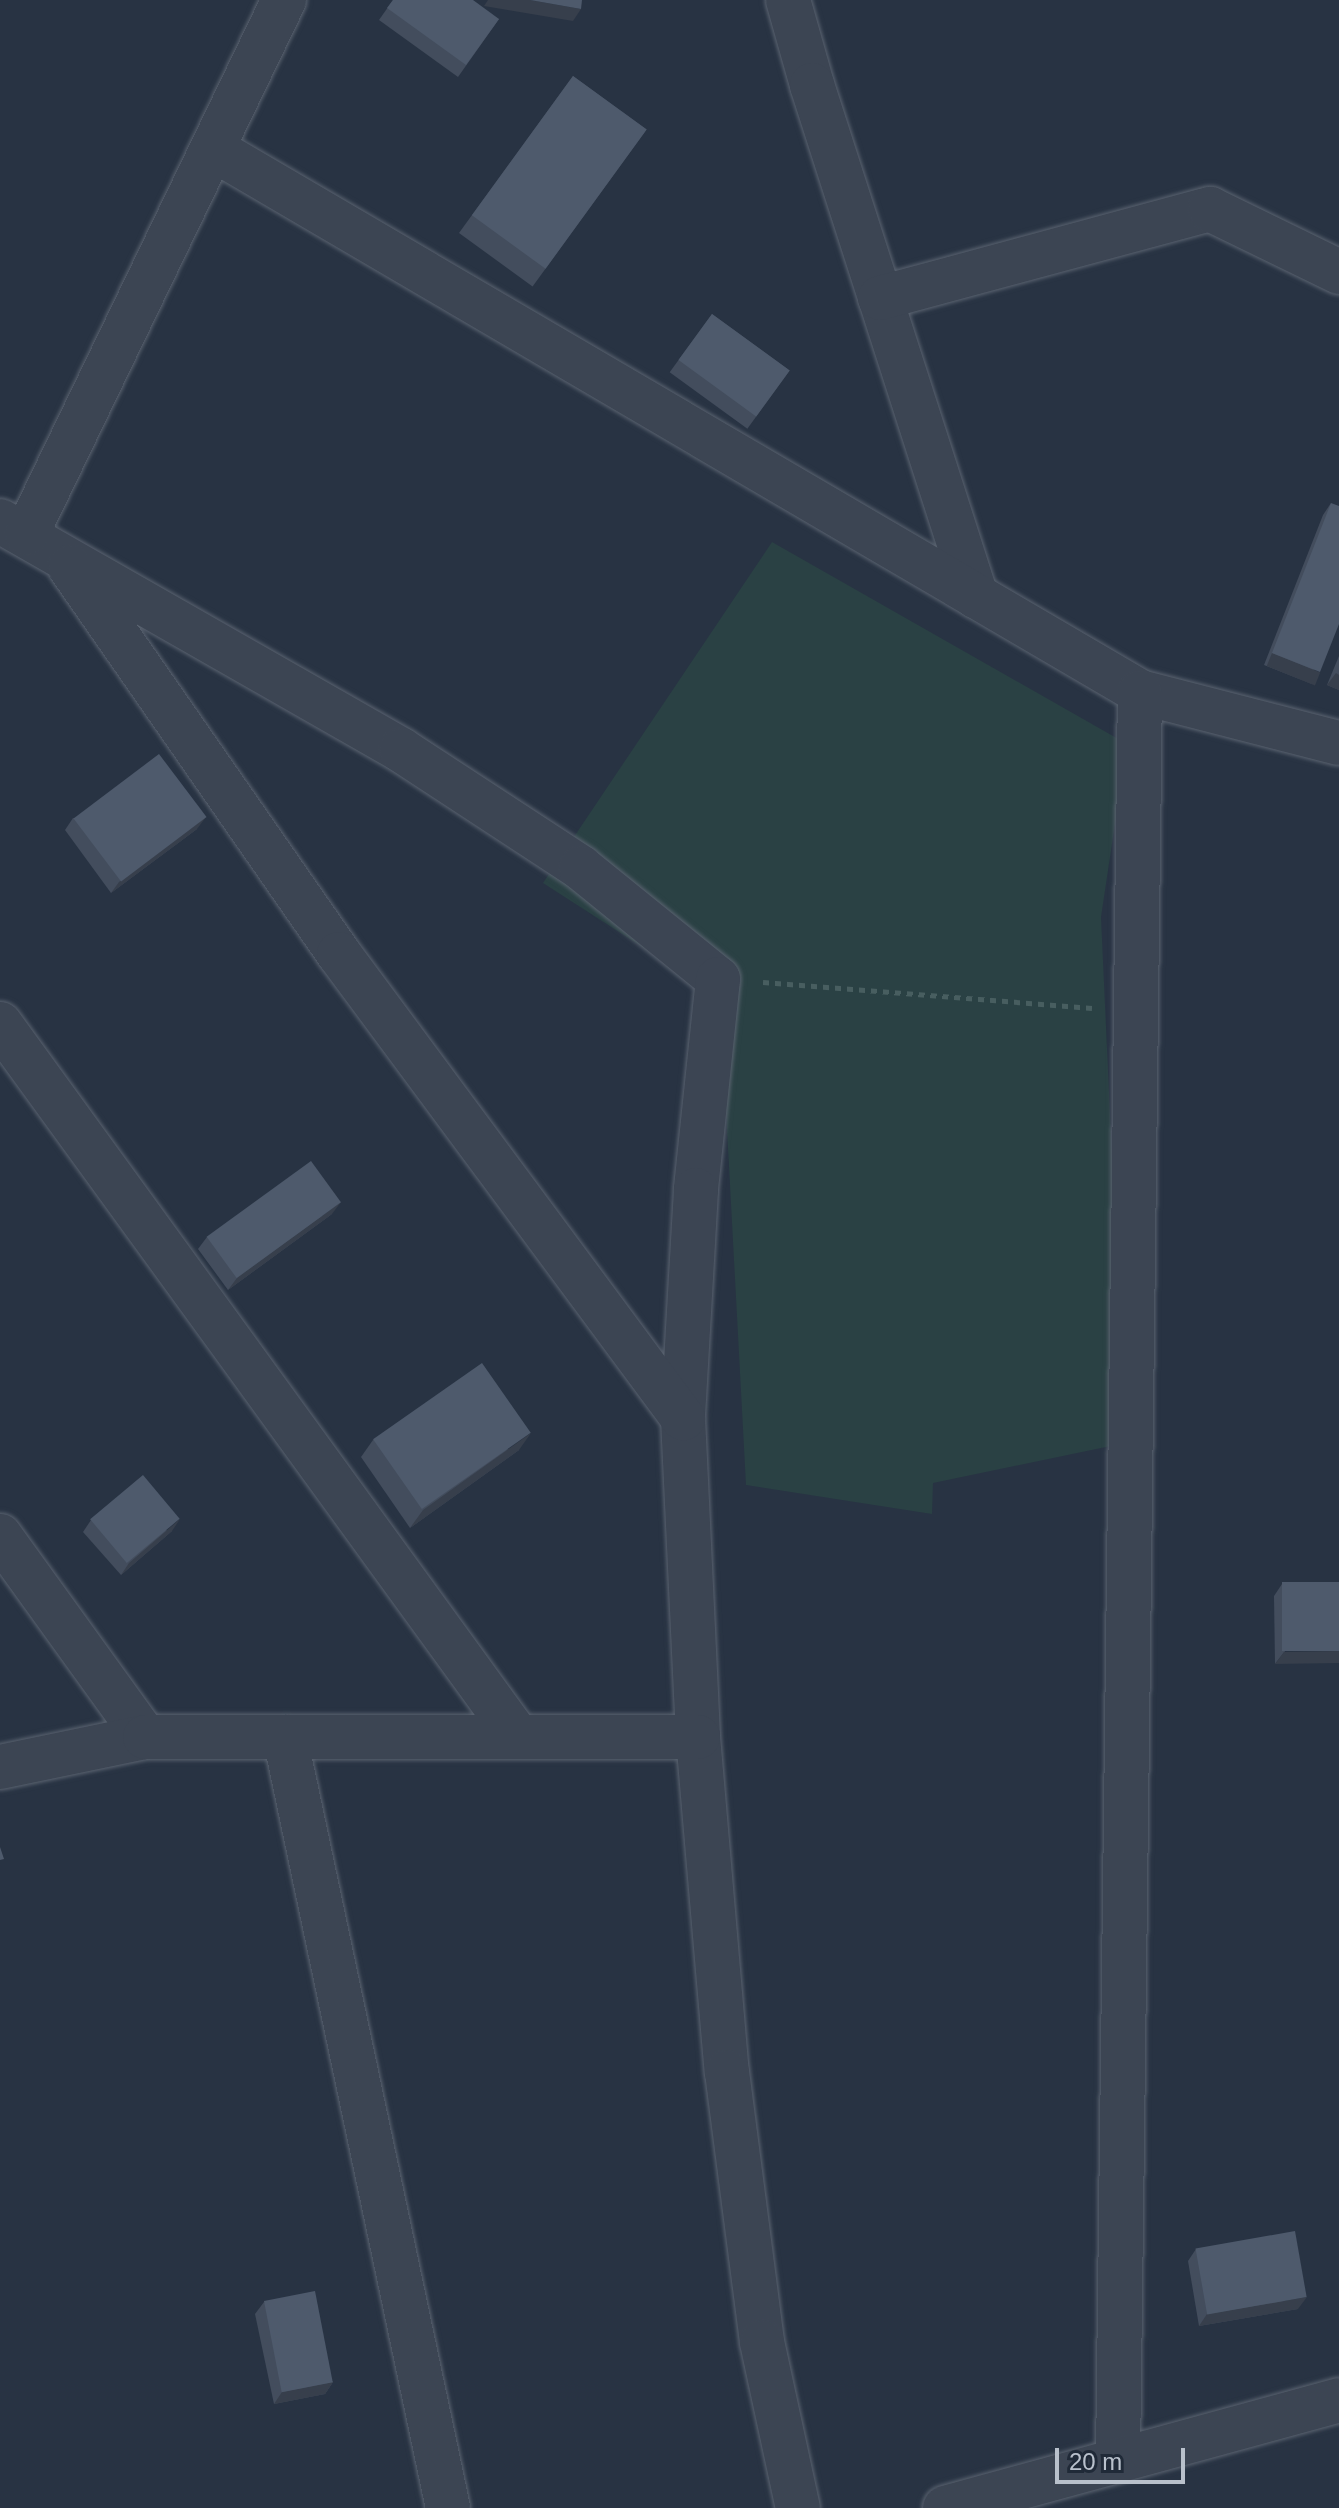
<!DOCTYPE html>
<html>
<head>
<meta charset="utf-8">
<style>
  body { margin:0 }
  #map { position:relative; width:1339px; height:2508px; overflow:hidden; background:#283343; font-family:Helvetica,sans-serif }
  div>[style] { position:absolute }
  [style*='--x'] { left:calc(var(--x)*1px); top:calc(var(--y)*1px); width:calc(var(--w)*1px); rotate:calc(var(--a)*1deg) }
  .green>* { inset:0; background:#2a4144 }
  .path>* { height:5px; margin-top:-2.5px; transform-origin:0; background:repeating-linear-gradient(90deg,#485e60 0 6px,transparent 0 12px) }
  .roads { filter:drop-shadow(0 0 2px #5a6370) drop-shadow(0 0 2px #5a6370) }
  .minor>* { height:44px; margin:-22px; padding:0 22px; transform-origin:22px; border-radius:22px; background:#3c4553 }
  .wall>* { inset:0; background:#434d5d; transform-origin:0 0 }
  .shaded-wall>* { inset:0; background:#373f4c; transform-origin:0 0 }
  .building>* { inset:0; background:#4e5a6c; transform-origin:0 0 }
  span { translate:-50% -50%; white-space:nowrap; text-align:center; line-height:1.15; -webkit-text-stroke:6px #202a38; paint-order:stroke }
  .scale { position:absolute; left:1055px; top:2448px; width:130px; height:36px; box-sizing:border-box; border:4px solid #b9c1cc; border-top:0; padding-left:10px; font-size:24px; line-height:28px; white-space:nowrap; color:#b9c1cc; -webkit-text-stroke:6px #202a38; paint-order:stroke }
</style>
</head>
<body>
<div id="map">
  <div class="green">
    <i style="clip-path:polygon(772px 542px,1127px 744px,1101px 917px,1125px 1443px,933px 1483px,932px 1514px,746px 1485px,720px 997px,543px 883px)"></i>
  </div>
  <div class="path">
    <i style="--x:763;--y:982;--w:330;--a:4.5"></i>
  </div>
  <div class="roads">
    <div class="minor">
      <i style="--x:788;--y:0;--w:88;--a:74.2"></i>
      <i style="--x:812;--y:85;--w:537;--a:72.21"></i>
      <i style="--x:213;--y:149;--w:1074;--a:30.36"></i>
      <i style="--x:1140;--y:692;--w:205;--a:14.4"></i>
      <i style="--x:880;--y:298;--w:342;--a:-15.1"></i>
      <i style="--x:1210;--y:209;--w:144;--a:26"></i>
      <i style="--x:0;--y:521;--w:462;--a:29.7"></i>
      <i style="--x:401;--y:750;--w:215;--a:33.2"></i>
      <i style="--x:581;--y:868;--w:176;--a:39"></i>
      <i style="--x:718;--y:979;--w:212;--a:96"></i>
      <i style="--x:696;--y:1190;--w:228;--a:93.3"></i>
      <i style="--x:683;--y:1418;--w:319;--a:87.3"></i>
      <i style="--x:698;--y:1737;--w:336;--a:85.1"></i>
      <i style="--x:727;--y:2072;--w:272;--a:82.6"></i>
      <i style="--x:762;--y:2342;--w:170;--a:77.8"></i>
      <i style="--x:27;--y:533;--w:592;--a:-64.26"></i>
      <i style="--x:70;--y:567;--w:471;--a:55.2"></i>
      <i style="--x:339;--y:954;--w:578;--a:53.45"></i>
      <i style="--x:0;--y:1024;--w:881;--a:54"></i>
      <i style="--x:0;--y:1536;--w:248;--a:54.2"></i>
      <i style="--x:285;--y:1737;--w:788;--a:78.06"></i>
      <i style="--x:0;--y:1767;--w:148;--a:-11.7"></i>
      <i style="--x:145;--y:1737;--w:553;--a:0"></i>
      <i style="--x:1118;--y:2460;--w:1768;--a:-89.29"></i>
      <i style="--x:945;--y:2508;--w:409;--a:-15.3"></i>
    </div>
  </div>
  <div class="wall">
    <i style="clip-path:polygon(393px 0,499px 19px,458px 77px,379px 20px)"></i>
    <i style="left:573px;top:76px;width:91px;height:194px;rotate:36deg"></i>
    <i style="left:712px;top:314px;width:96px;height:72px;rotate:36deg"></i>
    <i style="clip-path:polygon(1331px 503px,1312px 684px,1264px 665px,1323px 515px)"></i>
    <i style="clip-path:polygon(1339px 656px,1339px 690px,1327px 685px)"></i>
    <i style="clip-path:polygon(73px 818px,197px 829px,111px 893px,65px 830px)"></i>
    <i style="clip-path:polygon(332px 1214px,228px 1290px,198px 1249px,207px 1237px)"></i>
    <i style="clip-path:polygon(373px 1440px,519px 1450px,410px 1528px,361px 1457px)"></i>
    <i style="clip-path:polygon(91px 1520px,172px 1531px,121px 1575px,83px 1532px)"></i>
    <i style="clip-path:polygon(1339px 1582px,1275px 1664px,1274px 1596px,1282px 1584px)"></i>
    <i style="clip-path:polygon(1196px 2249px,1298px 2309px,1199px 2326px,1188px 2261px)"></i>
    <i style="clip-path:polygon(264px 2302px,333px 2382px,325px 2394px,274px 2404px,255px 2314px)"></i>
  </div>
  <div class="shaded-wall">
    <i style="clip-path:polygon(488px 0,530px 0,581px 9px,573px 21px,484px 6px)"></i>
    <i style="left:1272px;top:653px;width:52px;height:14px;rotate:22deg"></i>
    <i style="clip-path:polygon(1336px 673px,1339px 675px,1339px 690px,1327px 685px)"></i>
    <i style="clip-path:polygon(206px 817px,197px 829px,111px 893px,119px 882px)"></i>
    <i style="clip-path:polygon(341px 1202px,332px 1214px,228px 1290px,237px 1278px)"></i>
    <i style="clip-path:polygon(531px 1433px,519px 1450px,410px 1528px,423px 1510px)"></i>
    <i style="clip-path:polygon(180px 1519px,172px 1531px,121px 1575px,129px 1563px)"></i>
    <i style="clip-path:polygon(1339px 1651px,1339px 1663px,1275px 1664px,1284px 1652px)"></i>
    <i style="clip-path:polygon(1307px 2297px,1298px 2309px,1199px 2326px,1207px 2314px)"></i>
    <i style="clip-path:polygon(333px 2382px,325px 2394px,274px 2404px,282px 2392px)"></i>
  </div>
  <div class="building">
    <i style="clip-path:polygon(393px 0,473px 0,499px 19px,466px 65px,387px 8px)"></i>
    <i style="clip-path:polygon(530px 0,582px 0,581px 9px)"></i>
    <i style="left:573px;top:76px;width:91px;height:172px;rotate:36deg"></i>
    <i style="left:712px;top:314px;width:96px;height:57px;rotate:36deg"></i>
    <i style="clip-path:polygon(1331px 503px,1339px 506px,1339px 624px,1320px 672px,1272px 653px)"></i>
    <i style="left:159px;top:754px;width:79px;height:107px;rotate:53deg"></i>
    <i style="left:311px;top:1161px;width:51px;height:129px;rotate:54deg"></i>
    <i style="left:482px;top:1363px;width:85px;height:133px;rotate:55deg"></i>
    <i style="left:143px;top:1475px;width:57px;height:69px;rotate:50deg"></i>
    <i style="left:1339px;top:1582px;width:69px;height:57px;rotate:90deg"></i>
    <i style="clip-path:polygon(0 1847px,4px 1859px,0 1860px)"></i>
    <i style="left:1295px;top:2231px;width:67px;height:101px;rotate:80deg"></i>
    <i style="left:315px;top:2291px;width:93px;height:52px;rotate:79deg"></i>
  </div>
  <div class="scale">20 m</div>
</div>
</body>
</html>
